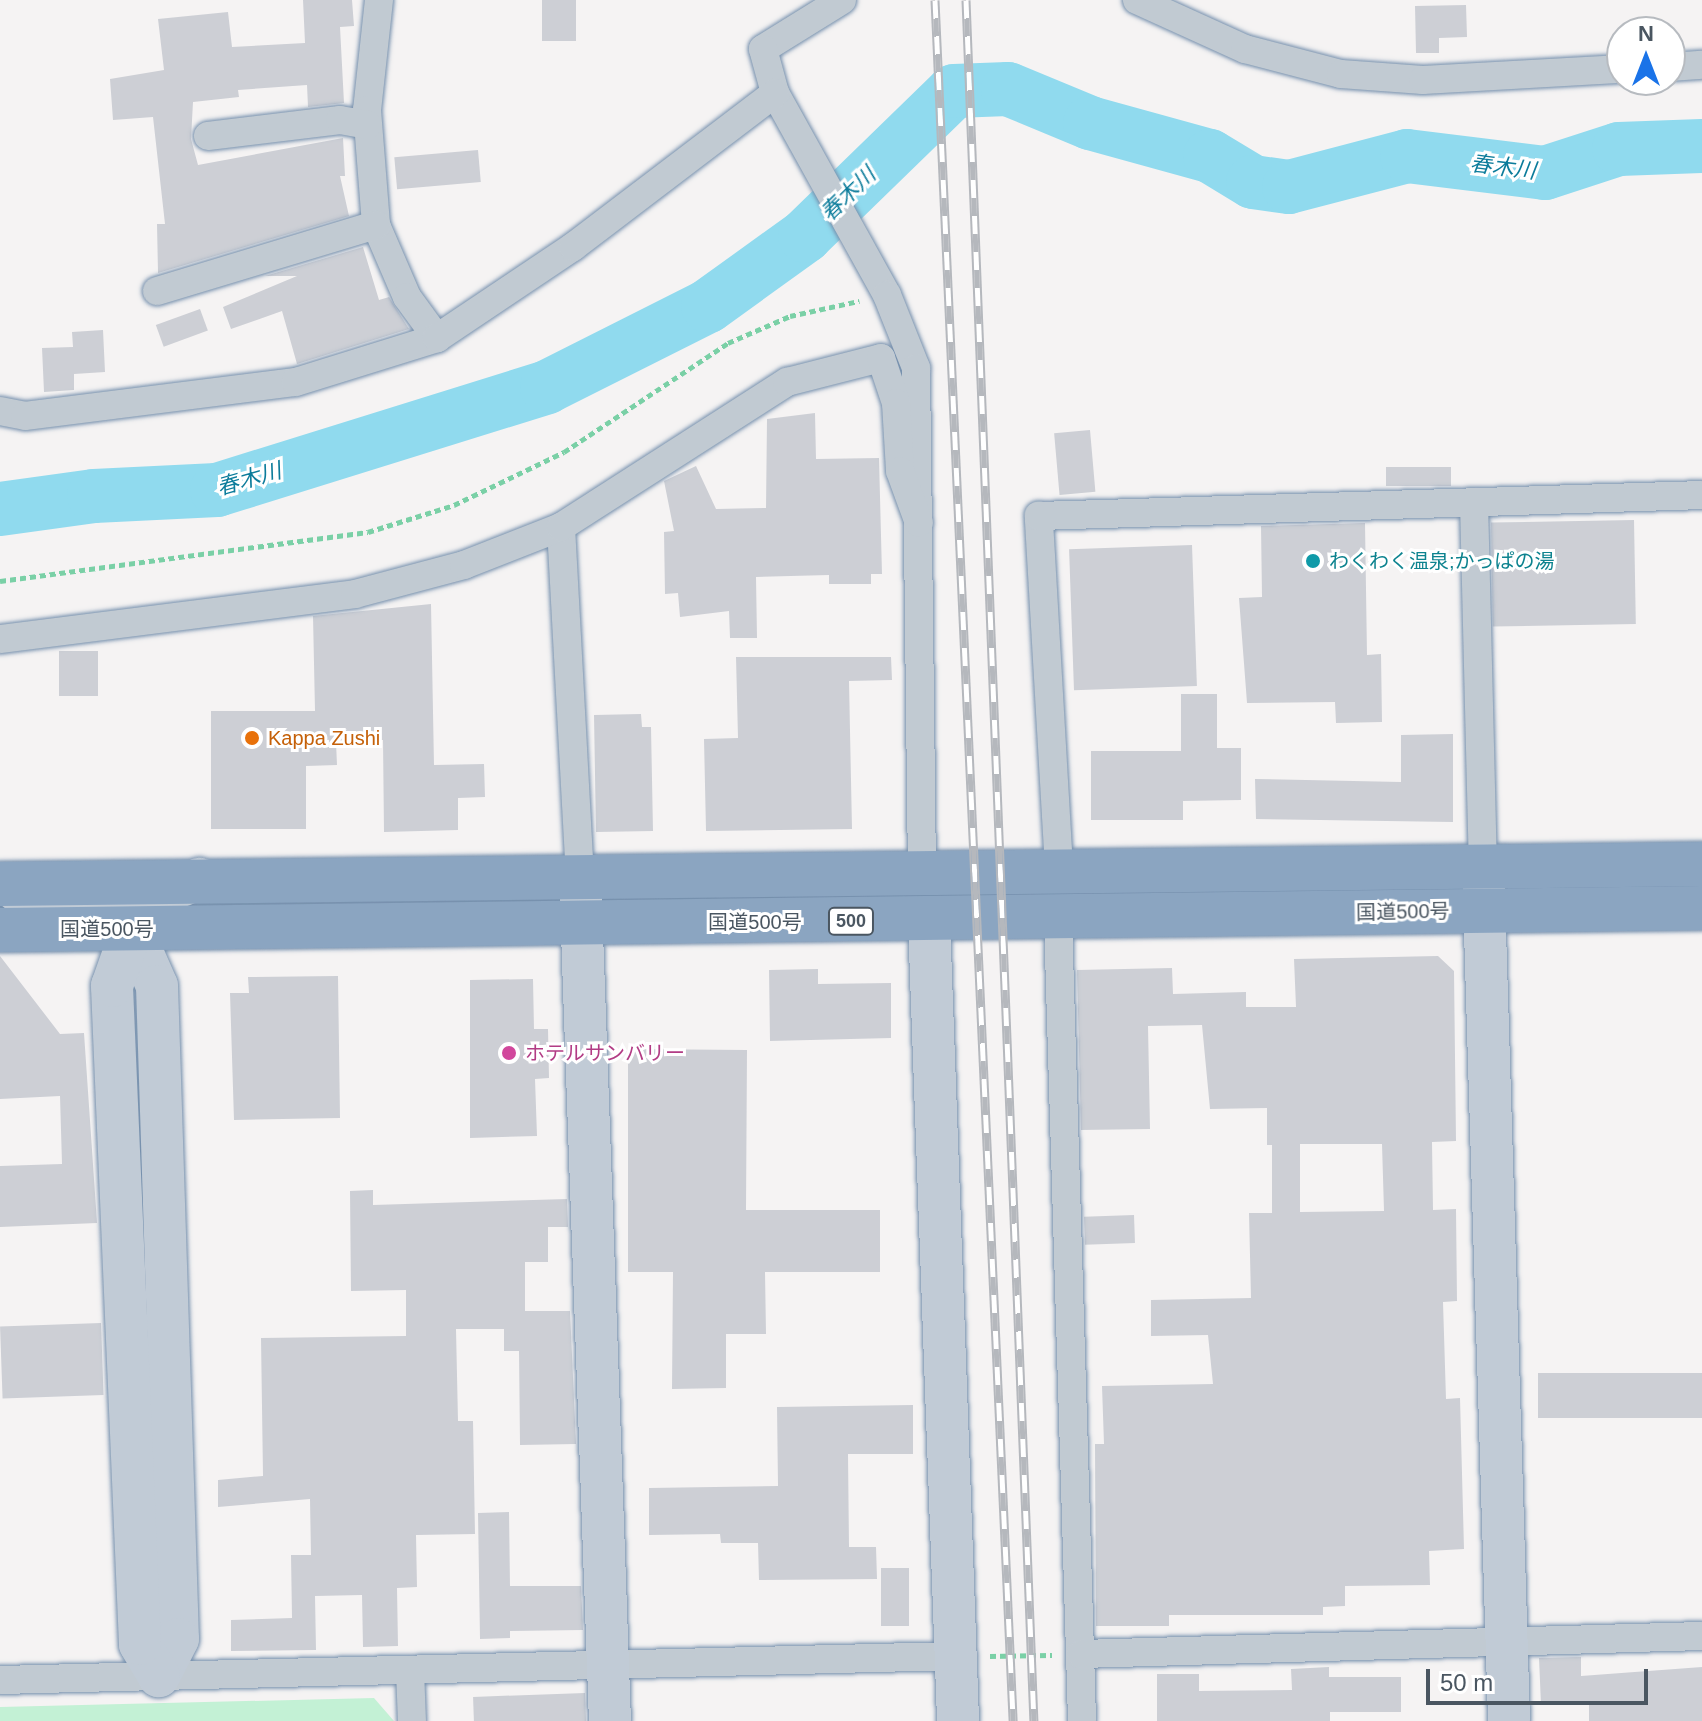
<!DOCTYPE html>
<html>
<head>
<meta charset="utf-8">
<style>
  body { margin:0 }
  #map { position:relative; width:1702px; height:1721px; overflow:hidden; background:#f5f3f3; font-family:Arial,"Noto Sans JP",sans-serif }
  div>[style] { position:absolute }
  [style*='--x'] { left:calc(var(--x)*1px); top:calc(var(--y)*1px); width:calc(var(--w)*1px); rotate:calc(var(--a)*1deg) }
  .green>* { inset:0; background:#c3f1d5 }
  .river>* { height:54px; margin:-27px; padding:0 27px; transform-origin:27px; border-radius:27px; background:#90daee }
  .building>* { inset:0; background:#cdcfd5; transform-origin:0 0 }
  .path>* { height:5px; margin-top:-2.5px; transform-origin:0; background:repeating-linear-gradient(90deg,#7ad0a6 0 6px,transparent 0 10px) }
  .roads { filter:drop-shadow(0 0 2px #7690ad) drop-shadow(0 0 2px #7690ad) }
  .street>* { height:28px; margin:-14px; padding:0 14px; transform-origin:14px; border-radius:14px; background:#c1cad2 }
  .secondary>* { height:42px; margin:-21px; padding:0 21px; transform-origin:21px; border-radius:21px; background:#c1cbd6 }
  .highway>* { height:44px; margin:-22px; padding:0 22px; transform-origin:22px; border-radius:22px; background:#8ba5c1 }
  .rail>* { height:9px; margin-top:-4.5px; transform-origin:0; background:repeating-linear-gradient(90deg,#fff 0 18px,#b5b8bd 0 36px); box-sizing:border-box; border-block:2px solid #b5b8bd }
  .dots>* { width:22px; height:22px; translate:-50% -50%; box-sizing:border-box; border:4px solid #fff; border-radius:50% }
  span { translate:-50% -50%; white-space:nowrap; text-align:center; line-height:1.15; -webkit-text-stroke:6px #fff; paint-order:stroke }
  .shield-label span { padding:2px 6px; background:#fff; border:2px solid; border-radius:6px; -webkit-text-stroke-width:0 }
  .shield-label { font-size:18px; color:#4a5661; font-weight:700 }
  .culture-label { font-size:20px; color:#0d838f }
  .left { translate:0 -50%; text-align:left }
  .food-label { font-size:20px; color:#c56008 }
  .street-label { font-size:20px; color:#4a5661 }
  .hotel-label { font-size:20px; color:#b23c85 }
  .water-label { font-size:22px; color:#0c7c9b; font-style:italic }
  .north { position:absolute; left:1606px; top:16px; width:80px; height:80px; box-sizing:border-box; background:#fff; border:2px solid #b7bbc0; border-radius:50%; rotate:0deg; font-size:22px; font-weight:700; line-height:32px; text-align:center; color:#4a5661 }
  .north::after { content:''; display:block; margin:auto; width:28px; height:36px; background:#1a73e8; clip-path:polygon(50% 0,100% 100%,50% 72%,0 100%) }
  .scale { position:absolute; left:1426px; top:1669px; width:222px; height:36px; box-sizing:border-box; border:4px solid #4a5661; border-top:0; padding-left:10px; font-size:24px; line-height:28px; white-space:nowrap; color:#4a5661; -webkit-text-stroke:6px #fff; paint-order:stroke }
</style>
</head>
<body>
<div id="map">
  <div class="green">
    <i style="clip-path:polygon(374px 1698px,394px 1721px,0 1721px,0 1707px)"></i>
  </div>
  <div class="river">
    <i style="--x:0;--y:509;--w:95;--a:-7.9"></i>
    <i style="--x:94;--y:496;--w:123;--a:-2.8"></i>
    <i style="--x:217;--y:490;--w:346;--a:-17.3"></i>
    <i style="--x:547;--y:387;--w:180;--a:-26.7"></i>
    <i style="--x:708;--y:306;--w:120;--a:-35.8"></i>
    <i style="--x:805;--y:236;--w:208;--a:-44.2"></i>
    <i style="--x:954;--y:91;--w:54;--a:-2.1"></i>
    <i style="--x:1008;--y:89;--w:89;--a:22.5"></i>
    <i style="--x:1090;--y:123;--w:124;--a:15.4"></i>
    <i style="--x:1210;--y:156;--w:50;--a:31.2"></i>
    <i style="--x:1253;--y:182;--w:36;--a:8"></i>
    <i style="--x:1289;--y:187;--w:122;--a:-14.7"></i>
    <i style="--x:1407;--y:156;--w:139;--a:7"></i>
    <i style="--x:1545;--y:173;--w:78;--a:-18"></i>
    <i style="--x:1619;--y:149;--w:83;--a:-2.1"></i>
  </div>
  <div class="building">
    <i style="clip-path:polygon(303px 0,352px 0,354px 26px,340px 27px,344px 103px,308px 107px,307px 85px,238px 90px,239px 97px,193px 102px,191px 139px,198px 165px,343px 138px,345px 176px,340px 176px,349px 216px,158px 273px,157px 224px,165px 224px,153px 117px,113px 120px,110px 79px,164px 70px,158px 19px,228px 12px,232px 47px,305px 43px)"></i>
    <i style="left:542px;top:0;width:34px;height:41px"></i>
    <i style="clip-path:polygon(1466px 5px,1467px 37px,1439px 38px,1439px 53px,1416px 53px,1415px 6px)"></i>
    <i style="left:478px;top:150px;width:32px;height:84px;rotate:85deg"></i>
    <i style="clip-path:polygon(363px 247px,379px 300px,389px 297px,409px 329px,297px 364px,282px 311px,231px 329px,223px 307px,297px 276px,265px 276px)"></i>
    <i style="left:200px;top:309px;width:23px;height:47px;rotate:70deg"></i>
    <i style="clip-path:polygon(103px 330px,105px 372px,74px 374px,74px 390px,44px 392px,42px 348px,73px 347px,72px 332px)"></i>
    <i style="clip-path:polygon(815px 413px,816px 459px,879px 458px,882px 574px,871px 574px,871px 584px,829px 584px,829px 575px,756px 577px,757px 638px,730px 638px,729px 611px,680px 617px,678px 593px,665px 594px,664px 532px,674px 531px,664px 481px,696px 466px,716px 509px,766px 508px,767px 419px)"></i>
    <i style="left:1090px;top:430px;width:62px;height:36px;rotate:85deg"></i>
    <i style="left:1451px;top:467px;width:19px;height:65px;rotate:90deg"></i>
    <i style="left:1634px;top:520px;width:104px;height:143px;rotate:89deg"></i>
    <i style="clip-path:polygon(1365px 523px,1367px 655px,1381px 654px,1382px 722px,1336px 723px,1335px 702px,1247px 703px,1239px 598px,1262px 597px,1261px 526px)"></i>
    <i style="left:1192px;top:545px;width:141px;height:123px;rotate:88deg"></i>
    <i style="clip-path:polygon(431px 604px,434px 765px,484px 764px,485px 797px,458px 798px,458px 830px,384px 832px,383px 740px,336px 742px,337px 765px,306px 766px,306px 829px,211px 829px,211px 711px,315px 711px,313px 616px)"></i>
    <i style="left:59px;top:651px;width:39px;height:45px"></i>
    <i style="clip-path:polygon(736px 657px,891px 657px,892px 680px,849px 681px,852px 829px,706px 831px,704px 739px,738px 738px)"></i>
    <i style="clip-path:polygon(1181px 694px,1217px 694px,1217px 748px,1241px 748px,1241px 800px,1183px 801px,1183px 820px,1091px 820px,1091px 751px,1181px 751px)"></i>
    <i style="clip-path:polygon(641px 714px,642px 727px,651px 727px,653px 831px,596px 832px,594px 715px)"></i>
    <i style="clip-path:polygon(1453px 734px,1453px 822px,1256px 819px,1255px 779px,1401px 782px,1401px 735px)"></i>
    <i style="clip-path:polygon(0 956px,60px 1034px,84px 1033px,97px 1223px,0 1227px,0 1166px,62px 1164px,60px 1096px,0 1099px)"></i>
    <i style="clip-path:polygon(evenodd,1438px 956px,1454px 971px,1456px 1141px,1432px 1142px,1433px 1210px,1456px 1209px,1457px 1301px,1443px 1302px,1446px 1399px,1460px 1398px,1464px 1549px,1429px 1551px,1430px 1585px,1345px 1586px,1345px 1606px,1323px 1607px,1323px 1615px,1169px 1615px,1169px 1626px,1096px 1626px,1095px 1444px,1104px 1444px,1102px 1386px,1213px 1384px,1208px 1335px,1151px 1336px,1151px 1300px,1251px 1298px,1249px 1213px,1272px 1213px,1272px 1145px,1267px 1145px,1267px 1108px,1210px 1109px,1202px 1025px,1148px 1026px,1150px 1129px,1081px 1130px,1077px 970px,1172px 968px,1173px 994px,1246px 992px,1246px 1007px,1296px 1007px,1294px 959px,1438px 956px,1300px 1144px,1382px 1144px,1384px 1211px,1300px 1212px,1300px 1144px)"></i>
    <i style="clip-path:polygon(818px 969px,818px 984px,891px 983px,891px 1038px,770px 1041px,769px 970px)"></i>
    <i style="clip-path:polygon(338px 976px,340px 1118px,234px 1120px,230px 993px,249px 993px,248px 977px)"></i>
    <i style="clip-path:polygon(533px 979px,534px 1029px,548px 1029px,549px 1078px,535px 1079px,537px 1136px,470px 1138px,470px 980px)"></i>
    <i style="clip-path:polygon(628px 1049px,747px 1050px,746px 1210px,880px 1210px,880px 1272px,765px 1272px,766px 1334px,726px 1334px,726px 1388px,672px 1389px,673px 1272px,628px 1272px)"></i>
    <i style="clip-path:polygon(373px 1190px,373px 1205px,567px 1199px,568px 1227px,548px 1227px,548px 1262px,525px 1262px,525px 1311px,570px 1311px,576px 1444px,520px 1445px,519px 1351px,504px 1351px,504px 1329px,456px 1329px,458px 1421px,473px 1421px,475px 1534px,416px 1535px,417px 1587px,397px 1588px,398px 1646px,363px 1647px,362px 1595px,315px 1596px,316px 1650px,231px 1651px,231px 1620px,292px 1618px,291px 1555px,311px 1555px,310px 1499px,218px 1507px,218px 1480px,263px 1476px,261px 1338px,406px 1336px,406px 1290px,351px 1291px,350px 1191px)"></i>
    <i style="left:1134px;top:1215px;width:28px;height:50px;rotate:88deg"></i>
    <i style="left:101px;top:1323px;width:72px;height:101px;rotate:88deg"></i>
    <i style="left:1702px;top:1373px;width:45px;height:164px;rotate:90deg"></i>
    <i style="clip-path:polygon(913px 1405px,913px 1454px,848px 1454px,849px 1547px,876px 1547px,877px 1579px,759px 1580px,758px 1543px,721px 1543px,720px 1534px,649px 1535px,649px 1488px,778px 1486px,777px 1407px)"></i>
    <i style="clip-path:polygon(509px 1512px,510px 1586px,581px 1586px,583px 1630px,510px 1631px,510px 1638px,480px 1639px,478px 1513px)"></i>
    <i style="left:881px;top:1568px;width:28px;height:58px"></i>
    <i style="clip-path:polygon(1581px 1657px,1581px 1676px,1702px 1667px,1702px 1721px,1589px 1721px,1589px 1704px,1541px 1705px,1539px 1658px)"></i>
    <i style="clip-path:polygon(1329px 1667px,1329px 1677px,1401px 1677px,1401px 1712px,1330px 1712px,1330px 1721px,1157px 1721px,1157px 1674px,1199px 1674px,1199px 1691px,1292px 1690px,1291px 1669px)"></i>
    <i style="left:585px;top:1693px;width:28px;height:112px;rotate:88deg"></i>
  </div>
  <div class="path">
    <i style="--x:0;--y:581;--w:371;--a:-7.6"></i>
    <i style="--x:368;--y:532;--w:90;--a:-17.4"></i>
    <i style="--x:454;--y:505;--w:122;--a:-25.7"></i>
    <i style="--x:564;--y:452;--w:197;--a:-33.6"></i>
    <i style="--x:728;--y:343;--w:68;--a:-23.5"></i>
    <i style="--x:790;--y:316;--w:71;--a:-12.3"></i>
    <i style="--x:990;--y:1656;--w:62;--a:-0.9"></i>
  </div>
  <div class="roads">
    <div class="street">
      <i style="--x:379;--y:0;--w:111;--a:96.2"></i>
      <i style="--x:367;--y:110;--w:115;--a:85.5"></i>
      <i style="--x:376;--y:225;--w:78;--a:66.7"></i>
      <i style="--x:407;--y:297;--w:51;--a:53.8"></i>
      <i style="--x:842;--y:0;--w:93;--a:148.2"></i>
      <i style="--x:763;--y:49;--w:46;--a:74.7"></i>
      <i style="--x:775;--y:93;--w:231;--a:61"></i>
      <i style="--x:887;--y:295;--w:79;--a:68.3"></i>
      <i style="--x:916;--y:368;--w:504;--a:89.32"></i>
      <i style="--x:1137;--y:0;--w:119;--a:24.4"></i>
      <i style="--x:1245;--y:49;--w:99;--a:14.6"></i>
      <i style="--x:1341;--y:74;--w:82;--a:4.2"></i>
      <i style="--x:1423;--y:80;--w:199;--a:-3.2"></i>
      <i style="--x:1670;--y:67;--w:32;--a:-4"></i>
      <i style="--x:208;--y:136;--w:133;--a:-6.9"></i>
      <i style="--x:340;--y:120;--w:28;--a:10"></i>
      <i style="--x:157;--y:291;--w:229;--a:-16.8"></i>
      <i style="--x:0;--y:411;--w:25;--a:11"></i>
      <i style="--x:25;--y:416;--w:273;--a:-7.2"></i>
      <i style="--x:296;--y:382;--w:148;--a:-17.3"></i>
      <i style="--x:437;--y:338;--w:164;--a:-33.8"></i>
      <i style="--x:573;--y:247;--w:254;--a:-37.3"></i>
      <i style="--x:1474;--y:502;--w:363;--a:88.6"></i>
      <i style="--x:561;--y:527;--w:350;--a:86.9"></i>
      <i style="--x:0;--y:639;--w:358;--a:-7.2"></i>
      <i style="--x:355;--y:594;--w:113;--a:-14.9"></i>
      <i style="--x:464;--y:565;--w:104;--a:-21.4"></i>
      <i style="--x:561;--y:527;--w:269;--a:-32.7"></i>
      <i style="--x:787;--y:382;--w:97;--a:-14.3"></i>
      <i style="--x:881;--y:358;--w:47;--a:71.6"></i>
      <i style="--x:896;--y:403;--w:68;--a:86.6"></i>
      <i style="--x:900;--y:471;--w:55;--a:69.9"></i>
      <i style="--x:1059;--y:868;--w:353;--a:-93.3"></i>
      <i style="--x:1039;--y:516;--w:663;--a:-1.81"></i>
      <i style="--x:1058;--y:920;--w:801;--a:88.28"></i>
      <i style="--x:1081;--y:1654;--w:621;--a:-1.66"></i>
      <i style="--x:410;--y:1670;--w:51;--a:87.8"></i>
      <i style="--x:0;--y:1680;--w:955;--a:-1.44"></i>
    </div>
    <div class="secondary">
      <i style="--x:1483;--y:865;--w:856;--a:88.26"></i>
      <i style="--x:580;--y:876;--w:846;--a:87.97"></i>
      <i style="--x:17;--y:891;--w:93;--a:11.8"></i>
      <i style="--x:108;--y:910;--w:31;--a:38"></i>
      <i style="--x:132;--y:929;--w:62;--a:66.3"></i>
      <i style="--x:157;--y:986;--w:653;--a:88.16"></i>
      <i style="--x:178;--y:1639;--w:42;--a:117.2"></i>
      <i style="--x:929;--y:921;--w:801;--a:87.92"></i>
      <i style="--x:159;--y:1676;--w:37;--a:-121"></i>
      <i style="--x:140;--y:1644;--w:659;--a:-92.44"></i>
      <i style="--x:112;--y:986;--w:60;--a:-70.7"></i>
      <i style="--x:132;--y:929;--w:24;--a:-55"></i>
      <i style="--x:146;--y:909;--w:24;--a:-42"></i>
      <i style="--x:164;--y:893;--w:38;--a:-22"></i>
    </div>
    <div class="highway">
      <i style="--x:0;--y:884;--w:1702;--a:-0.67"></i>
      <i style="--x:0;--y:930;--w:1702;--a:-0.74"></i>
    </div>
  </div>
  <div class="rail">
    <i style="--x:935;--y:0;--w:1723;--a:87.4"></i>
    <i style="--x:966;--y:0;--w:1722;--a:87.74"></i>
  </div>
  <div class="dots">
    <i style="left:1313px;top:561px;background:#0f9aa8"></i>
    <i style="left:252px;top:738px;background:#e8710a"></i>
    <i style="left:509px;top:1053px;background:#d1479c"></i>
  </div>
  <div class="shield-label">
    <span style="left:851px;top:921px">500</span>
  </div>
  <div class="culture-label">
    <span class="left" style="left:1329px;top:561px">わくわく温泉;かっぱの湯</span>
  </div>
  <div class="food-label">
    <span class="left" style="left:268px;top:738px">Kappa Zushi</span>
  </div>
  <div class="street-label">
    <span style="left:1403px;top:912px;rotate:-1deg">国道500号</span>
    <span style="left:755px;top:922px">国道500号</span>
    <span style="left:107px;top:929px">国道500号</span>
  </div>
  <div class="hotel-label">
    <span class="left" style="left:525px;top:1053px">ホテルサンバリー</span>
  </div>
  <div class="water-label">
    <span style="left:1503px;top:167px;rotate:7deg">春木川</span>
    <span style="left:848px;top:194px;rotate:-44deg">春木川</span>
    <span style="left:249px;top:479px;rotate:-16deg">春木川</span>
  </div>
  <div class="north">N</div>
  <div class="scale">50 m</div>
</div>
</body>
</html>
